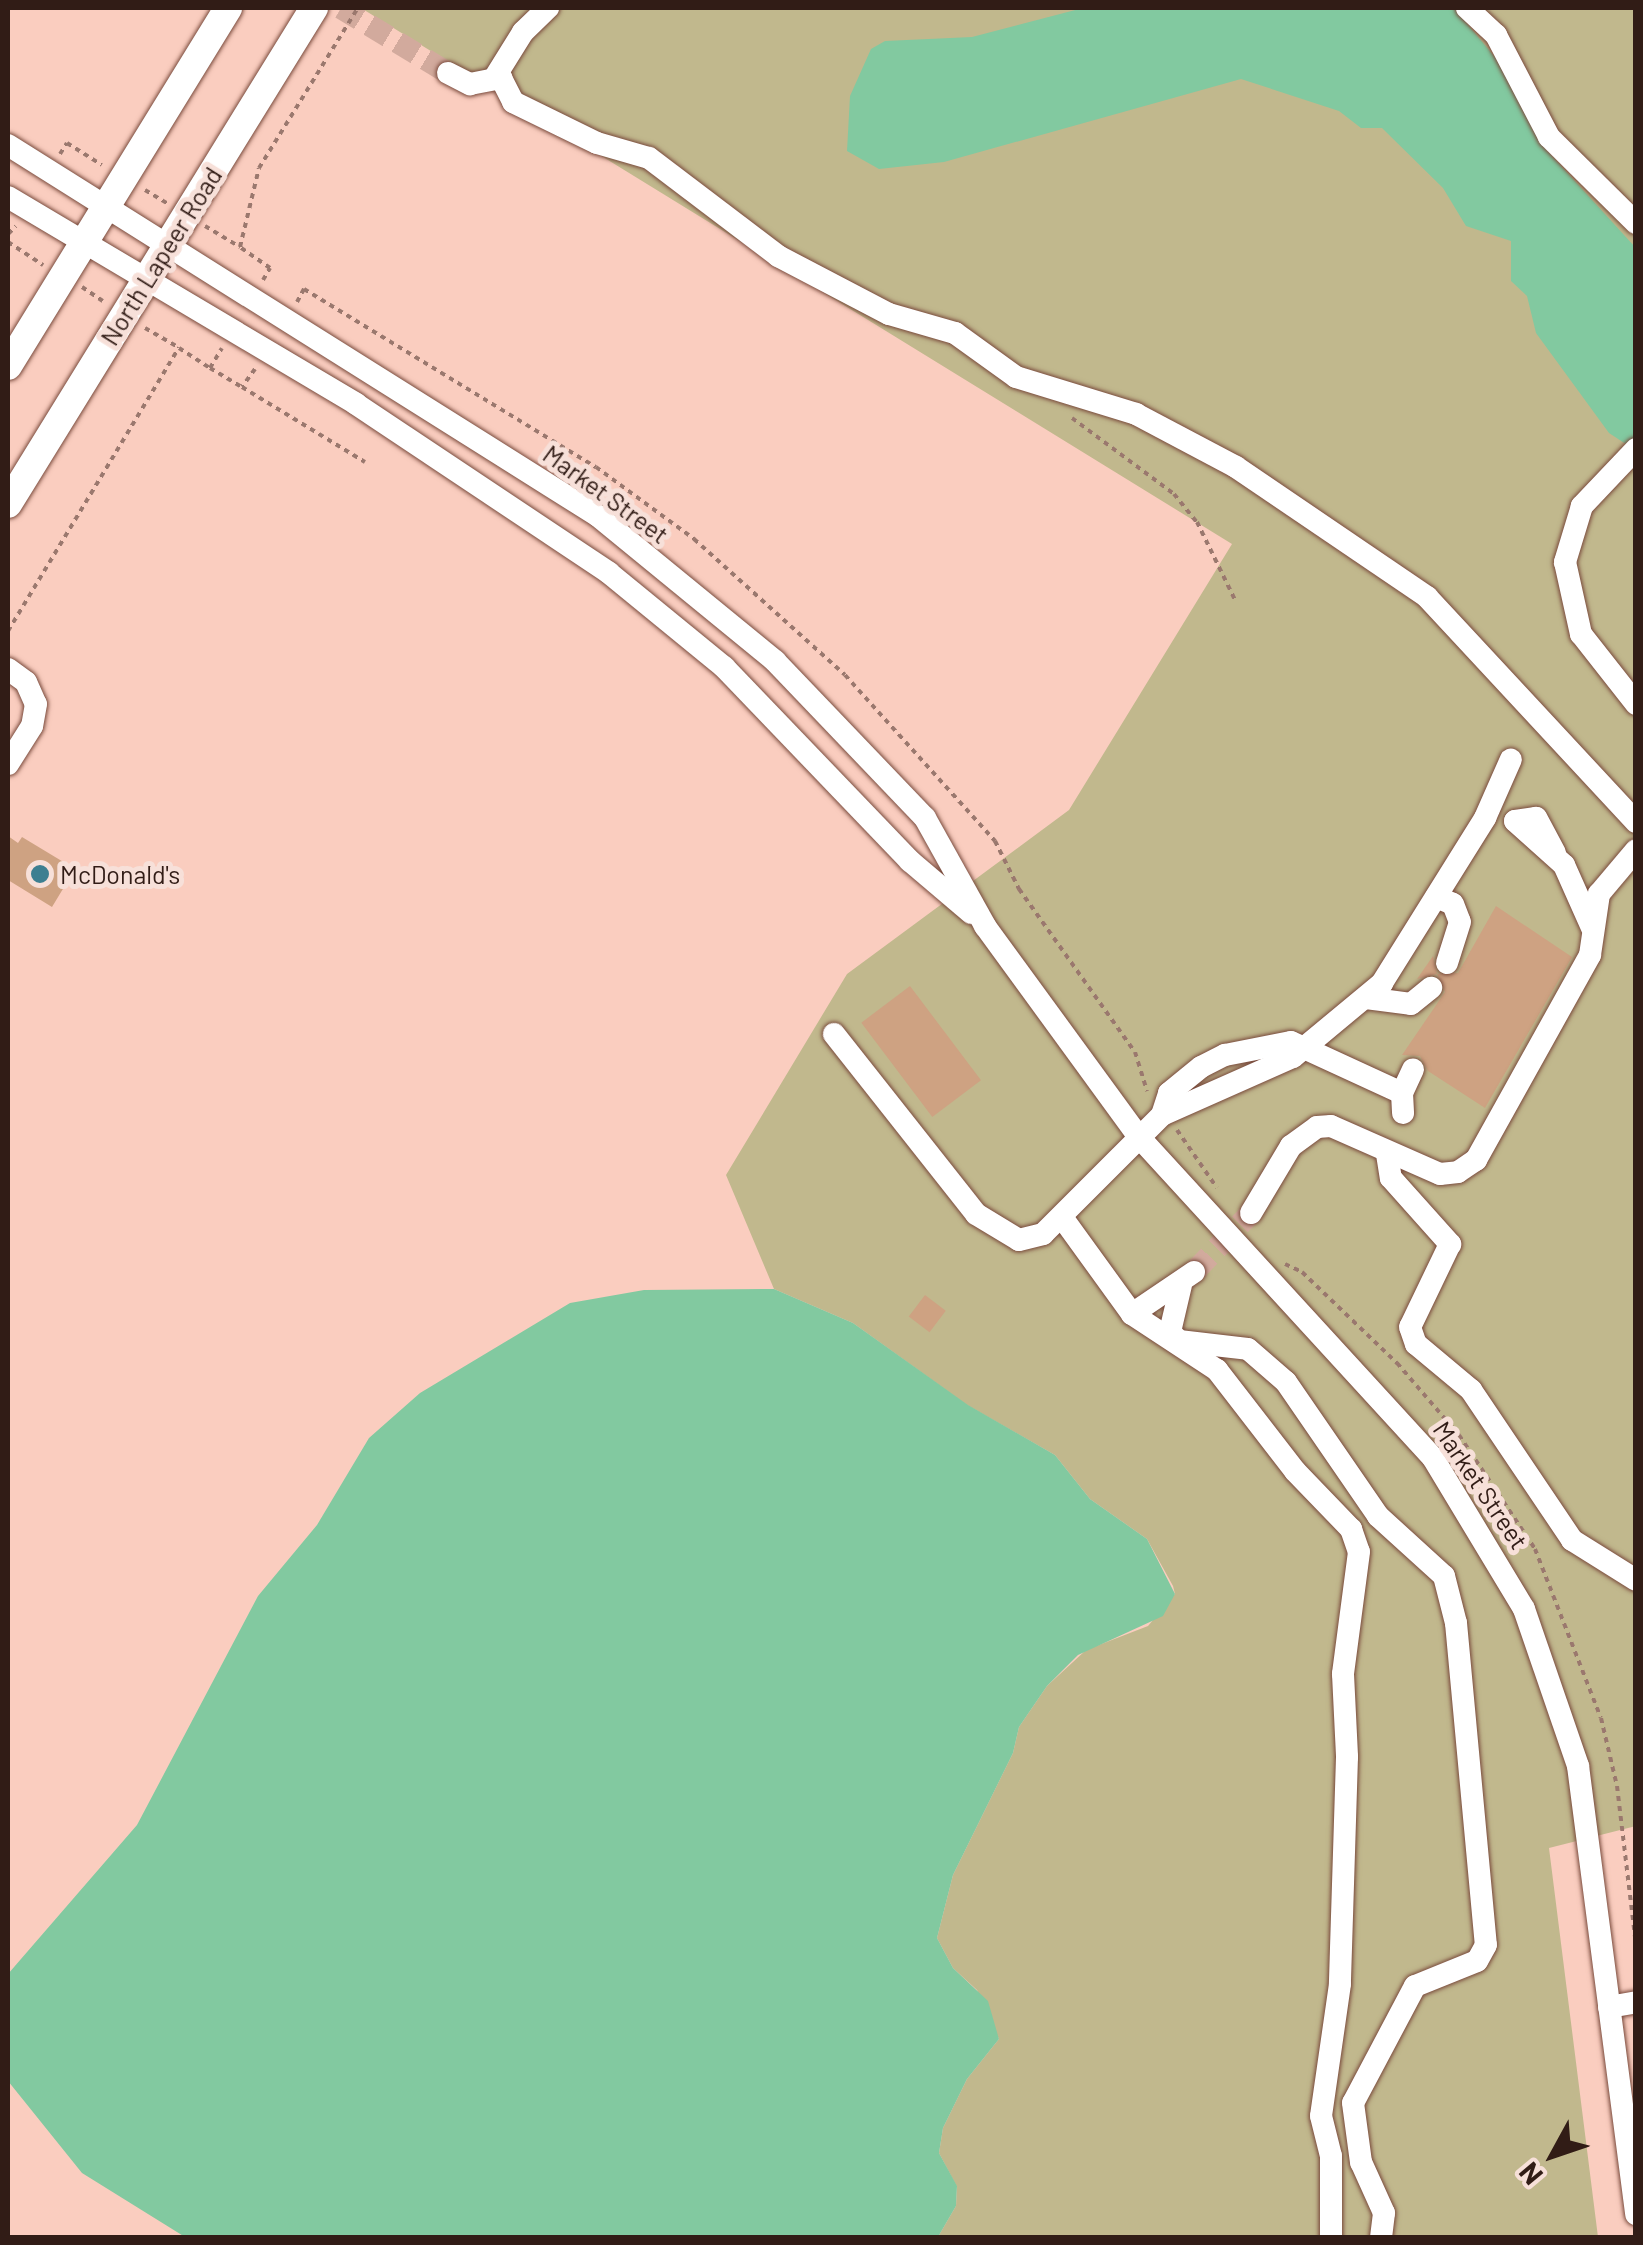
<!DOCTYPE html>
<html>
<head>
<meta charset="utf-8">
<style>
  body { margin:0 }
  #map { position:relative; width:1643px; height:2245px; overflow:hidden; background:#facdbf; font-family:Barlow,sans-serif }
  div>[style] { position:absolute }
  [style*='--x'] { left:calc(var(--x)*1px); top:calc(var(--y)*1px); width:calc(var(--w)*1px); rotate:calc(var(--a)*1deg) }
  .green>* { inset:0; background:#c1b88d }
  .water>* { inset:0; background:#82c9a0 }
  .building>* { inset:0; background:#cea282; transform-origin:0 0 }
  .minor-tunnel>* { height:22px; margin-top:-11px; transform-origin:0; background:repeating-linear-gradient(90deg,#d2aa9d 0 22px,transparent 0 33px) }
  .path>* { height:4px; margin-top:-2px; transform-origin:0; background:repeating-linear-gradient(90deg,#9a786e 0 5px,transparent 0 10px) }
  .roads { filter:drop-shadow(0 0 2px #794a3c) drop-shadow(0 0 2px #794a3c) }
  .minor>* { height:22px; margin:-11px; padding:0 11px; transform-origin:11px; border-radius:11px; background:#fff }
  .major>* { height:28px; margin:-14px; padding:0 14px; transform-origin:14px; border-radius:14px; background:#fff }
  .dots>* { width:28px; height:28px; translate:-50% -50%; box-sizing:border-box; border:5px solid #f7e0d9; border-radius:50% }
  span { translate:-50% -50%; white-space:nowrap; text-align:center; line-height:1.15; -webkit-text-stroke:10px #f7e0d9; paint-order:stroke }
  .street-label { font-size:25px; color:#311c16 }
  .poi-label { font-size:25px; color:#311c16 }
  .left { translate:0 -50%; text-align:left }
  .frame { position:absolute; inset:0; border:10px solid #311c16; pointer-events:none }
  .north { position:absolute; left:1503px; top:2105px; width:100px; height:100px; -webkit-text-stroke:8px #f7e0d9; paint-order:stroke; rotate:230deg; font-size:28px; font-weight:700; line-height:40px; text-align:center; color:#311c16 }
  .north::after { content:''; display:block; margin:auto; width:35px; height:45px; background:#311c16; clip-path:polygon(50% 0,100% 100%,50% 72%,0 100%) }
</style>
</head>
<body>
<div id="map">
  <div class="green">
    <i style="clip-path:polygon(361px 8px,1635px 8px,1636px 1826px,1549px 1848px,1598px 2237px,938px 2237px,956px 2206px,957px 2187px,939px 2153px,943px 2128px,967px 2079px,999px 2039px,977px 1990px,953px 1968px,937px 1938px,953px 1875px,1013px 1753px,1019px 1727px,1047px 1686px,1086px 1650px,1148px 1626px,1175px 1594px,1173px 1586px,1147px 1539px,1090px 1499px,1055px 1455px,967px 1405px,853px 1323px,774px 1289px,726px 1175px,847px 974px,1069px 810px,1232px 544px)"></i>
  </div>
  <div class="water">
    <i style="clip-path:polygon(1083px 8px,1454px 8px,1499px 62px,1541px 144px,1635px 247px,1635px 450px,1609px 433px,1536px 333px,1527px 296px,1511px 281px,1511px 241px,1466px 226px,1443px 188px,1382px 128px,1361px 128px,1339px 111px,1241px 79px,944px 162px,879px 169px,847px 151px,850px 96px,871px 49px,885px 41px,972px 37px)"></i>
    <i style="clip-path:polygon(774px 1289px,853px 1323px,968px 1405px,1055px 1455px,1090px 1499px,1147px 1539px,1175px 1594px,1163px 1616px,1078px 1655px,1047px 1686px,1019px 1727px,1013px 1753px,953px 1875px,937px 1938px,953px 1968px,988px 2001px,999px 2039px,967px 2079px,943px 2128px,939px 2153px,957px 2186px,956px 2206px,938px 2237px,185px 2237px,82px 2173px,8px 2081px,8px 1974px,137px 1825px,258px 1596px,317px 1525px,369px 1438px,420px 1393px,570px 1303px,644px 1290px)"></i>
  </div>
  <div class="building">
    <i style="clip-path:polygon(8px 836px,18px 843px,22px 837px,75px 869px,52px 907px,8px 880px)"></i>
    <i style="clip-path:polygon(1496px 906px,1572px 957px,1485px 1108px,1428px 1071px,1420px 1056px,1402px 1055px,1445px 992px,1437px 974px,1417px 979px,1433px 956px,1437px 974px,1458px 973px)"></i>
    <i style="left:910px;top:986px;width:118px;height:61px;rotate:53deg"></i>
    <i style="left:925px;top:1295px;width:26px;height:27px;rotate:37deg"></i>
  </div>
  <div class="minor-tunnel">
    <i style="--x:341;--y:8;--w:125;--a:31.3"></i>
    <i style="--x:1194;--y:1272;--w:82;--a:-46"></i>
  </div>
  <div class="path">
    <i style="--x:60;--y:154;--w:13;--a:-58"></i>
    <i style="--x:67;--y:143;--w:41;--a:32.2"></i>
    <i style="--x:145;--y:190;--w:26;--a:31"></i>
    <i style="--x:205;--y:226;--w:41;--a:31"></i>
    <i style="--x:8;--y:234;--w:11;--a:-45"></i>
    <i style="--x:8;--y:242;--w:42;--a:33.3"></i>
    <i style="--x:263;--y:280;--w:14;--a:-60"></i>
    <i style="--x:270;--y:268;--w:37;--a:-145"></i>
    <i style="--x:240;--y:247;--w:81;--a:-76.5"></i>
    <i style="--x:259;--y:168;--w:188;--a:-58.3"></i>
    <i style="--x:82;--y:287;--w:25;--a:34"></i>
    <i style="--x:297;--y:302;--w:15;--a:-62"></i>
    <i style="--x:304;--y:289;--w:342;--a:31.4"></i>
    <i style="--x:596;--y:467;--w:122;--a:36.3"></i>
    <i style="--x:694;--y:539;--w:203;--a:42"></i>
    <i style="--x:845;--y:675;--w:224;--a:47.9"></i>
    <i style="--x:995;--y:841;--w:54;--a:63.4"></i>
    <i style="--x:1019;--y:889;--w:200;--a:54.6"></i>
    <i style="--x:1135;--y:1052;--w:41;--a:72.9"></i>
    <i style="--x:145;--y:328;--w:39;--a:30"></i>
    <i style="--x:210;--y:368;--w:37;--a:31"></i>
    <i style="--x:255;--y:369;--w:22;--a:126"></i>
    <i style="--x:242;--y:387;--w:144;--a:31.4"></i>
    <i style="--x:1072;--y:418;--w:127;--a:36.7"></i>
    <i style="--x:1174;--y:494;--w:36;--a:51"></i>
    <i style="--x:1197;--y:522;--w:87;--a:64"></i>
    <i style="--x:8;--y:631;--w:331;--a:-58.9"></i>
    <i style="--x:179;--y:348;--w:37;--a:33"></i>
    <i style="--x:210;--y:368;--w:23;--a:-59"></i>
    <i style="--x:1177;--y:1130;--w:70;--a:55.4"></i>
    <i style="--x:1285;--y:1264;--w:19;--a:25"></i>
    <i style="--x:1302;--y:1272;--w:132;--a:43.8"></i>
    <i style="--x:1397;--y:1363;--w:95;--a:49.3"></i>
    <i style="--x:1459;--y:1435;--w:137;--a:56.3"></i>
    <i style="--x:1535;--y:1549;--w:181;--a:68.7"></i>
    <i style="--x:1601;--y:1718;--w:70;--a:76.8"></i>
    <i style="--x:1617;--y:1786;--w:160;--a:83.2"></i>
  </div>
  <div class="roads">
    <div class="minor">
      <i style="--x:1467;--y:8;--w:40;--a:43"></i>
      <i style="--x:1496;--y:35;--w:115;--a:62.5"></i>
      <i style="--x:1549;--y:137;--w:122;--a:44.7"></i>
      <i style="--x:448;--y:73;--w:25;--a:27"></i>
      <i style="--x:470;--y:84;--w:32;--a:-11"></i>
      <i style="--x:501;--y:78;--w:27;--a:63"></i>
      <i style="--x:513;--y:102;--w:93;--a:26"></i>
      <i style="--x:597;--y:143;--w:54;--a:16.1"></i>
      <i style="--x:649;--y:158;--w:162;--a:37.2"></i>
      <i style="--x:778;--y:256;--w:125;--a:27.6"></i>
      <i style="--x:889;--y:314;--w:69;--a:16.1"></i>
      <i style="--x:955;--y:333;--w:75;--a:35.8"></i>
      <i style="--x:1016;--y:377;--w:126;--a:17.1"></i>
      <i style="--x:1136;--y:414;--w:113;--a:27.9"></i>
      <i style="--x:1236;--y:467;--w:231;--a:34.2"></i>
      <i style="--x:1427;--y:597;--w:307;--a:47.1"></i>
      <i style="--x:495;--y:77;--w:53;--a:-58.1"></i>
      <i style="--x:523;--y:32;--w:35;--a:-44"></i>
      <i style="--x:8;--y:145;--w:697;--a:32.16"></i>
      <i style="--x:598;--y:516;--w:229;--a:39.3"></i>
      <i style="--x:775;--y:661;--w:217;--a:46.3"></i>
      <i style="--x:925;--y:818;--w:124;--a:60.9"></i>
      <i style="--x:985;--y:926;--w:261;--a:53.9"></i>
      <i style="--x:1139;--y:1137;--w:435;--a:47.5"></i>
      <i style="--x:1433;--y:1458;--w:176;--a:58.9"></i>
      <i style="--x:1524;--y:1609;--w:166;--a:71"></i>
      <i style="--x:1578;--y:1766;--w:452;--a:82.6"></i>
      <i style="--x:8;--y:197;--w:405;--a:30.7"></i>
      <i style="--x:356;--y:404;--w:304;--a:33.7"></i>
      <i style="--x:609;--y:573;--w:149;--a:39.3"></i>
      <i style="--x:724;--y:667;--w:269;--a:46.2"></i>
      <i style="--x:910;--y:861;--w:80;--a:40.4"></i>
      <i style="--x:1636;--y:449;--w:79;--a:133.5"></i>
      <i style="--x:1582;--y:506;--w:59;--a:106.9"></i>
      <i style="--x:1565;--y:562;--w:74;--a:77.5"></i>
      <i style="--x:1581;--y:634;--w:89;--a:51.8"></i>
      <i style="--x:8;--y:669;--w:22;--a:36"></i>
      <i style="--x:26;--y:682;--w:24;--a:66"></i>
      <i style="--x:36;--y:704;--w:22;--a:100"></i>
      <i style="--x:32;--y:726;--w:45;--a:122.3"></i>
      <i style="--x:1555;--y:853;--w:40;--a:-118"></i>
      <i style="--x:1536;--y:818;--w:21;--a:172"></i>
      <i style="--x:1515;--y:821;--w:66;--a:41.9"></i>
      <i style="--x:1564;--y:865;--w:69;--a:66"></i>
      <i style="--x:1436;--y:897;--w:18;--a:22"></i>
      <i style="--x:1453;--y:904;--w:19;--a:69"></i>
      <i style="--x:1460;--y:922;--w:43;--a:107.6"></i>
      <i style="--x:1366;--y:998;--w:45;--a:7.6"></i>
      <i style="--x:1411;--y:1004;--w:26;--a:-39"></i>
      <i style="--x:834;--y:1034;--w:229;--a:51.7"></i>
      <i style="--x:976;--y:1214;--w:50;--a:31.2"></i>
      <i style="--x:1019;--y:1240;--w:25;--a:-14"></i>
      <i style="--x:1043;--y:1234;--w:168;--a:-45"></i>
      <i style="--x:1162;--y:1115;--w:143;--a:-23.9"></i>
      <i style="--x:1293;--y:1057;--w:116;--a:-39.7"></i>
      <i style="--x:1382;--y:983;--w:195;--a:-58"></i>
      <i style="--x:1485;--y:818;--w:64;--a:-66.2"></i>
      <i style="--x:1402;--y:1093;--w:26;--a:-65"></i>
      <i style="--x:1162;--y:1115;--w:23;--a:-72"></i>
      <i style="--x:1169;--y:1093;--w:41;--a:-39.1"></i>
      <i style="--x:1201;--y:1067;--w:27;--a:-27"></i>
      <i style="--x:1225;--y:1055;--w:67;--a:-11.1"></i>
      <i style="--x:1291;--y:1042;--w:122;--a:24.7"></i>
      <i style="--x:1402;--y:1093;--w:20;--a:87"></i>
      <i style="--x:1387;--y:1154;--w:24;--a:81"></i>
      <i style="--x:1391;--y:1178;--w:89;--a:48.2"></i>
      <i style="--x:1450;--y:1244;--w:92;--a:115.7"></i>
      <i style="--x:1410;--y:1327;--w:18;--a:71"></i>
      <i style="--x:1416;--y:1344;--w:72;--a:39.9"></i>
      <i style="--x:1471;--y:1390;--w:181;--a:56"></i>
      <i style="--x:1572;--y:1540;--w:75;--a:32"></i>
      <i style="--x:1251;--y:1213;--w:78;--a:-59.2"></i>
      <i style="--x:1291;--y:1146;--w:32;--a:-36"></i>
      <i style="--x:1317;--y:1127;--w:14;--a:-4"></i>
      <i style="--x:1331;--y:1126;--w:119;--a:23.8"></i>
      <i style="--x:1440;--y:1174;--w:18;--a:-6"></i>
      <i style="--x:1458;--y:1172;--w:22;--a:-34"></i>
      <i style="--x:1476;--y:1160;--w:235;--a:-60.9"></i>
      <i style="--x:1590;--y:955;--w:62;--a:-81.6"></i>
      <i style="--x:1599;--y:894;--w:57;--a:-49.9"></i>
      <i style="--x:1064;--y:1220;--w:116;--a:54.1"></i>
      <i style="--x:1194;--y:1272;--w:75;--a:145.9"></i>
      <i style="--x:1132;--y:1314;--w:102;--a:33.4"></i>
      <i style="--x:1217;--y:1370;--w:128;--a:52.3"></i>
      <i style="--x:1295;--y:1471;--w:81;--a:46"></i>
      <i style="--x:1351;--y:1529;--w:24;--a:71"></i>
      <i style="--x:1359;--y:1552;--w:123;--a:97.5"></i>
      <i style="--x:1343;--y:1674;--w:83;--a:87.2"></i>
      <i style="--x:1347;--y:1757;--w:227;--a:91.8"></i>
      <i style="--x:1340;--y:1984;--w:133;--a:98.2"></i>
      <i style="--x:1321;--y:2116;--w:41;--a:76"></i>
      <i style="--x:1331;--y:2156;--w:82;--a:90"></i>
      <i style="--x:1181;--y:1285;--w:48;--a:103.2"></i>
      <i style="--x:1170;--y:1332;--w:13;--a:45"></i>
      <i style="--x:1179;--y:1341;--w:69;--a:6.6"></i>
      <i style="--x:1248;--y:1349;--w:50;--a:41"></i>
      <i style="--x:1286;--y:1382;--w:163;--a:55.5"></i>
      <i style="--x:1378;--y:1516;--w:89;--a:42.3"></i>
      <i style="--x:1444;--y:1576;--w:49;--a:75.7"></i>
      <i style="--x:1456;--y:1623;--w:323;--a:84.7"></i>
      <i style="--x:1486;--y:1945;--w:18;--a:119"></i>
      <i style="--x:1477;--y:1961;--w:67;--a:158"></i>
      <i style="--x:1415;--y:1986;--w:132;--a:117.9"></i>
      <i style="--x:1353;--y:2103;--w:60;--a:82.3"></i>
      <i style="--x:1361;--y:2162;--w:56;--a:65.7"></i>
      <i style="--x:1384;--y:2213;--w:25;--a:97"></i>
      <i style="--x:1609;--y:2007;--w:27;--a:-10"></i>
    </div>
    <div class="major">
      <i style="--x:8;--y:366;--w:420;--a:-58.4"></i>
      <i style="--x:8;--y:504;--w:583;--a:-58.33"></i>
    </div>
  </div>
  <div class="dots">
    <i style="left:40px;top:874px;background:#3d7f91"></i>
  </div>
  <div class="street-label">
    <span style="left:161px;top:256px;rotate:-58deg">North Lapeer Road</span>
    <span style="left:606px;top:494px;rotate:36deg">Market Street</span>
    <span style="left:1481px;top:1485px;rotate:56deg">Market Street</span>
  </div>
  <div class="poi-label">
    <span class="left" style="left:60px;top:874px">McDonald's</span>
  </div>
  <div class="frame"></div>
  <div class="north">N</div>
</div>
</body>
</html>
